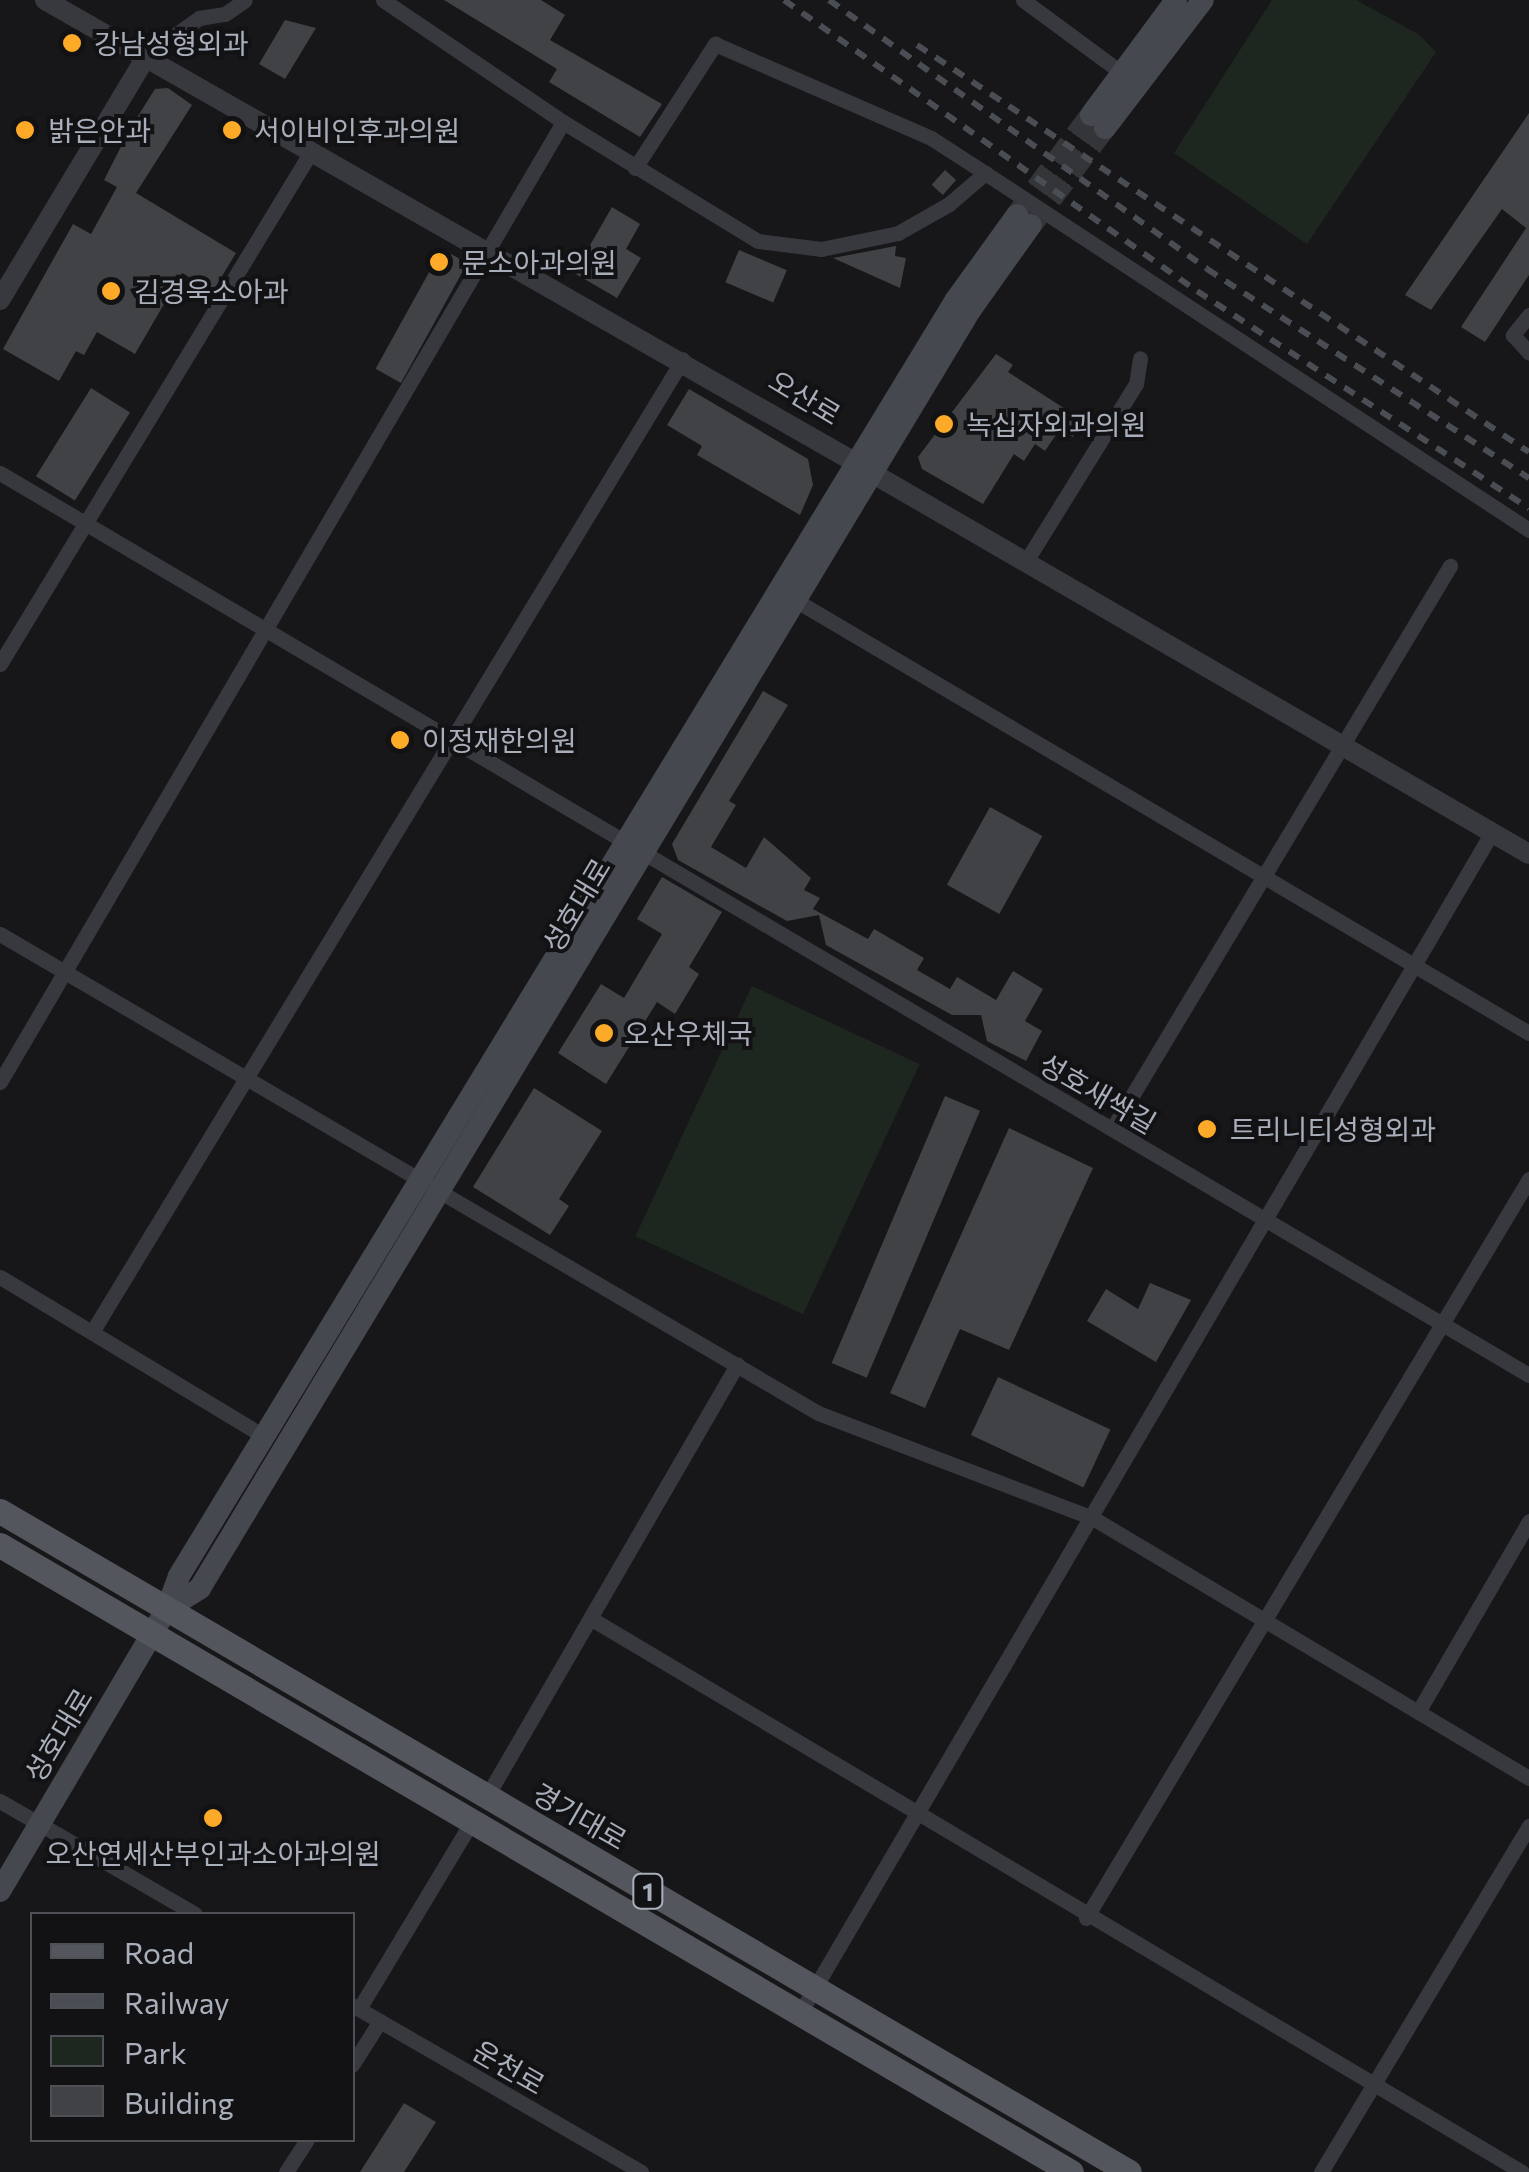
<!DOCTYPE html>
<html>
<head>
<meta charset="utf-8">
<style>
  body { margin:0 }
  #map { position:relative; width:1529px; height:2172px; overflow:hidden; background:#171719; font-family:Commissioner,"Noto Sans KR",sans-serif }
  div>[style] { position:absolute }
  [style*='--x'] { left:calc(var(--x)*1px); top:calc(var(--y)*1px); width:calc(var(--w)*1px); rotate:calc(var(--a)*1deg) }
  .green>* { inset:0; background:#1e271f; transform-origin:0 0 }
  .building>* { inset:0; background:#414246; transform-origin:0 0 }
  .secondary-tunnel>* { height:22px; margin-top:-11px; transform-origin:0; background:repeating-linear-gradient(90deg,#343539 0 22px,transparent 0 33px) }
  .minor>* { height:15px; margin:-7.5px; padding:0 7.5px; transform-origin:7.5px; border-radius:7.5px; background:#37393e }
  .tertiary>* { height:20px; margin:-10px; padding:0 10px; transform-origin:10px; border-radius:10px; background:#37393e }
  .secondary>* { height:22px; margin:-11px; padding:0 11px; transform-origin:11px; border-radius:11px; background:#45484e }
  .primary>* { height:25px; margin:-12.5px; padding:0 12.5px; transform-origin:12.5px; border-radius:12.5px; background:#53565d }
  .rail>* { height:6px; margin-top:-3px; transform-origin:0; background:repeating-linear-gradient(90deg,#4a4d53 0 12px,transparent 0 22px) }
  .dots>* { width:28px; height:28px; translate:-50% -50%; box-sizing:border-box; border:5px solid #121214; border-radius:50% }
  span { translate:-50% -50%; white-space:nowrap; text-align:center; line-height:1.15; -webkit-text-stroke:8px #121214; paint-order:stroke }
  .shield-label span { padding:2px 8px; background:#121214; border:2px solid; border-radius:8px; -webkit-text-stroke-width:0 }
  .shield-label { font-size:25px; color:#a8aeba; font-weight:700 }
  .poi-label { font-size:28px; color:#a8aeba }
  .left { translate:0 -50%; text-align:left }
  .street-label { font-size:28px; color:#a8aeba }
  .legend { position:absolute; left:30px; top:1912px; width:325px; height:230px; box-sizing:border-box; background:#121214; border:2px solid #4e5056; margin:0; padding:12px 18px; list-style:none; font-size:30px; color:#a8aeba }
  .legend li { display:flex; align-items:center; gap:20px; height:50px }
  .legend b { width:50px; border:2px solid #4e5056 }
</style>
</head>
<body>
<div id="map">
  <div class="green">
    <i style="clip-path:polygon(1272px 0,1356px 0,1418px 34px,1436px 52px,1307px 244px,1174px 153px)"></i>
    <i style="left:752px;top:986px;width:185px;height:276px;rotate:25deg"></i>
  </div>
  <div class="building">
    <i style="clip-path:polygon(444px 0,541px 0,565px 15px,550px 40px,662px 104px,640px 137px,549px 82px,557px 69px)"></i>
    <i style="clip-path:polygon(285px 20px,316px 28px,285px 79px,259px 64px)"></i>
    <i style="clip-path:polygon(168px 88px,192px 105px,136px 193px,236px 253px,213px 291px,182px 273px,135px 354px,97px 332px,84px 355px,76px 351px,59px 381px,3px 349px,73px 224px,91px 234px,117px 187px,104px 180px,131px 127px,155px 89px)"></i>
    <i style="clip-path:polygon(1529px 113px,1529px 275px,1485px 342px,1461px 327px,1526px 228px,1502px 209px,1431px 310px,1405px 295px)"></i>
    <i style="left:945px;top:170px;width:15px;height:20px;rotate:42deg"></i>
    <i style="clip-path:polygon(612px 207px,640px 224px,626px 249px,641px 258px,617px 298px,574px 273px)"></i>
    <i style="clip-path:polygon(896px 246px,895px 256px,906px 258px,900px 288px,833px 258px)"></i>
    <i style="left:442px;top:249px;width:29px;height:137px;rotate:29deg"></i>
    <i style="left:739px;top:250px;width:52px;height:35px;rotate:23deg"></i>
    <i style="clip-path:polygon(996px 354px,1013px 365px,1008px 372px,1084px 421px,1073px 437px,1060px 429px,1045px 451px,1035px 444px,1024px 461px,1014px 454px,983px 504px,922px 469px,918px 457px)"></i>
    <i style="left:91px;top:388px;width:46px;height:104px;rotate:32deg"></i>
    <i style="clip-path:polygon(689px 389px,808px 459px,813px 485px,800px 515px,697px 455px,702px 446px,667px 425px)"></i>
    <i style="clip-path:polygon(763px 691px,788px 705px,729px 801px,736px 805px,711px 847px,746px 868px,764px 837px,811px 878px,804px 890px,820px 898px,813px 909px,868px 939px,874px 929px,924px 958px,917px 970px,950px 989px,957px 977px,996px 1000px,1013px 971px,1043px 989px,1025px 1021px,1042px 1031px,1026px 1061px,987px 1041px,981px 1015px,952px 1015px,826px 945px,819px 915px,787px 921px,678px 860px,672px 844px)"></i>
    <i style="left:990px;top:807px;width:60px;height:89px;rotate:29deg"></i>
    <i style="clip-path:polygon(662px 877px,722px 912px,689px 967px,699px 974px,675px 1014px,657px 1002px,606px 1084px,558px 1053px,601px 984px,624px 998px,662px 934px,637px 919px)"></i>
    <i style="clip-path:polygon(534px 1088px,602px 1131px,559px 1199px,569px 1206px,550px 1235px,473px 1187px)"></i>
    <i style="left:945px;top:1096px;width:38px;height:290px;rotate:23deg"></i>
    <i style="clip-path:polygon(1009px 1128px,1093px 1168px,1009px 1350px,960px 1329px,925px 1408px,890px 1393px)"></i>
    <i style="clip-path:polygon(1150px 1283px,1191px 1300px,1156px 1362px,1087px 1321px,1106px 1289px,1138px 1309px)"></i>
    <i style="left:998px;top:1377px;width:124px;height:64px;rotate:25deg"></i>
    <i style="clip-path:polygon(404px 2103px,436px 2122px,404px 2172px,360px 2172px)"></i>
  </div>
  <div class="secondary-tunnel">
    <i style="--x:1017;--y:215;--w:124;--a:-53.5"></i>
    <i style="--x:1031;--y:225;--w:122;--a:-52.7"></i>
  </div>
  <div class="minor">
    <i style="--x:383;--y:0;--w:217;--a:34.1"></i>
    <i style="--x:563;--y:122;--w:228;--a:31.4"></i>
    <i style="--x:758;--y:241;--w:64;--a:7.2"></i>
    <i style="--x:821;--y:249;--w:79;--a:-11.7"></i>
    <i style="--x:898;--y:233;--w:59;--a:-29.6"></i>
    <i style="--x:949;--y:204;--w:48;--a:-40.7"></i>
    <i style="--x:985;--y:173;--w:651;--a:33.27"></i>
    <i style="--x:1023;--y:0;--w:123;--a:36.4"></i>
    <i style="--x:148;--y:54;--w:62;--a:-35.2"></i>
    <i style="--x:199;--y:18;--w:26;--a:-9"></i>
    <i style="--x:225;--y:14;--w:24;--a:-35"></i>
    <i style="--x:635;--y:168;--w:148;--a:-57.2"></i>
    <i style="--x:715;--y:44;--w:236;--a:23.5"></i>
    <i style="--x:931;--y:138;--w:64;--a:32.9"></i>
    <i style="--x:1529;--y:315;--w:26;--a:129"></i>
    <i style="--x:1513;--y:335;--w:24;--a:48"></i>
    <i style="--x:0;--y:473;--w:1775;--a:30.54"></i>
    <i style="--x:1028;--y:558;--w:205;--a:-58.2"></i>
    <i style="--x:1136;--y:384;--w:26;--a:-81"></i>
    <i style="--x:795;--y:600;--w:852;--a:30.54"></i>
    <i style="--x:0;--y:664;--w:601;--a:-58.74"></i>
    <i style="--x:0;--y:934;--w:948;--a:30.35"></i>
    <i style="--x:818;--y:1413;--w:292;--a:20.9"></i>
    <i style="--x:1091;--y:1517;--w:510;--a:30.79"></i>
    <i style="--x:0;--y:1082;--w:1113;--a:-59.61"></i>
    <i style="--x:1112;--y:1129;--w:657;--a:-59.02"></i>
    <i style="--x:0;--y:1277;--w:308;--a:31.1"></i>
    <i style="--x:92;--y:1332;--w:1138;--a:-58.73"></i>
    <i style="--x:590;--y:1618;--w:1084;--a:30.73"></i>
    <i style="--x:1418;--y:1712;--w:221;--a:-59.8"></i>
    <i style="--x:487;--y:1796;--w:499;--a:-59.9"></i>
    <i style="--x:0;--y:1801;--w:225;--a:30.1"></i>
    <i style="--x:1086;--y:1918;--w:862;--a:-59.06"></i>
    <i style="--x:352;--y:2005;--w:334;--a:30"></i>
    <i style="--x:359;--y:2009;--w:219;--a:-59"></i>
    <i style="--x:800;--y:2013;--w:1369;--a:-59.63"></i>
    <i style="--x:352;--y:2065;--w:52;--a:-57.5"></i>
    <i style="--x:286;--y:2172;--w:38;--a:-57"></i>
    <i style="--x:1321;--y:2172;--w:404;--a:-59"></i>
  </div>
  <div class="tertiary">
    <i style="--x:45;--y:0;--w:934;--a:29.72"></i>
    <i style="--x:0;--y:300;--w:287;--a:-59"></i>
    <i style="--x:872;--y:473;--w:759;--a:30.11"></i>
  </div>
  <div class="secondary">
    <i style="--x:1091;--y:115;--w:143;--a:-53.5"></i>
    <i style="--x:1105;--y:128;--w:161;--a:-52.6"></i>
    <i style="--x:167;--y:1609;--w:39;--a:-32"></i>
    <i style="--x:200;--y:1588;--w:1493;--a:-58.92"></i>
    <i style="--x:971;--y:309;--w:103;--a:-54.5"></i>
    <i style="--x:0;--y:1891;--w:328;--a:-59.4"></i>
    <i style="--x:167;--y:1609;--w:35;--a:-70"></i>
    <i style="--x:179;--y:1576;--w:1493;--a:-58.67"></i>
    <i style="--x:955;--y:301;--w:106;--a:-54.2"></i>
  </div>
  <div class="primary">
    <i style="--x:0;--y:1511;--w:1308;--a:30.35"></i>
    <i style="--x:0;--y:1545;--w:1241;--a:30.35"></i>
  </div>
  <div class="rail">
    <i style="--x:784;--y:0;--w:505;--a:35.17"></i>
    <i style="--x:1197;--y:291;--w:397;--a:33.2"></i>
    <i style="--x:829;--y:0;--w:464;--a:35.4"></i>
    <i style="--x:1207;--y:269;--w:384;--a:33"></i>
    <i style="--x:917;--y:45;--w:735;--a:33.63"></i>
  </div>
  <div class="dots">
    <i style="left:72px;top:43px;background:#feaa29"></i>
    <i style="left:25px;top:130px;background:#feaa29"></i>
    <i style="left:232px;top:130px;background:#feaa29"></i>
    <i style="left:439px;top:262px;background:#feaa29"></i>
    <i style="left:111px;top:291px;background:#feaa29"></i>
    <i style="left:944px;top:424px;background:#feaa29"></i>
    <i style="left:400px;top:740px;background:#feaa29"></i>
    <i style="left:604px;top:1033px;background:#feaa29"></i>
    <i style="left:1207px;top:1129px;background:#feaa29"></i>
    <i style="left:213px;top:1818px;background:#feaa29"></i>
  </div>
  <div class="shield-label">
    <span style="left:648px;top:1891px">1</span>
  </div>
  <div class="poi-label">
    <span class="left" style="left:94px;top:43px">강남성형외과</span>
    <span class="left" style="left:48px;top:130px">밝은안과</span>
    <span class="left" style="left:254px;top:130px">서이비인후과의원</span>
    <span class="left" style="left:462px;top:262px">문소아과의원</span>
    <span class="left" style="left:134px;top:291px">김경욱소아과</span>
    <span class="left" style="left:966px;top:424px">녹십자외과의원</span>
    <span class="left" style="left:422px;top:740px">이정재한의원</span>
    <span class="left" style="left:624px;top:1033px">오산우체국</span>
    <span class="left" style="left:1230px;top:1129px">트리니티성형외과</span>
    <span style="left:213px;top:1853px">오산연세산부인과소아과의원</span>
  </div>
  <div class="street-label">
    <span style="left:805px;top:397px;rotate:31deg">오산로</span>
    <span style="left:576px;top:905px;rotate:-59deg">성호대로</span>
    <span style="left:1098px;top:1093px;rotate:30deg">성호새싹길</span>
    <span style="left:58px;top:1735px;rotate:-59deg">성호대로</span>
    <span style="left:580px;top:1816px;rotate:30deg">경기대로</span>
    <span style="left:509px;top:2067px;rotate:30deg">운천로</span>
  </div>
  <ul class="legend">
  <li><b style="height:12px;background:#53565d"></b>Road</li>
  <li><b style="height:12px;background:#4a4d53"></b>Railway</li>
  <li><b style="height:28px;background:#1e271f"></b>Park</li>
  <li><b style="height:28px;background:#414246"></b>Building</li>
  </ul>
</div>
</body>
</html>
